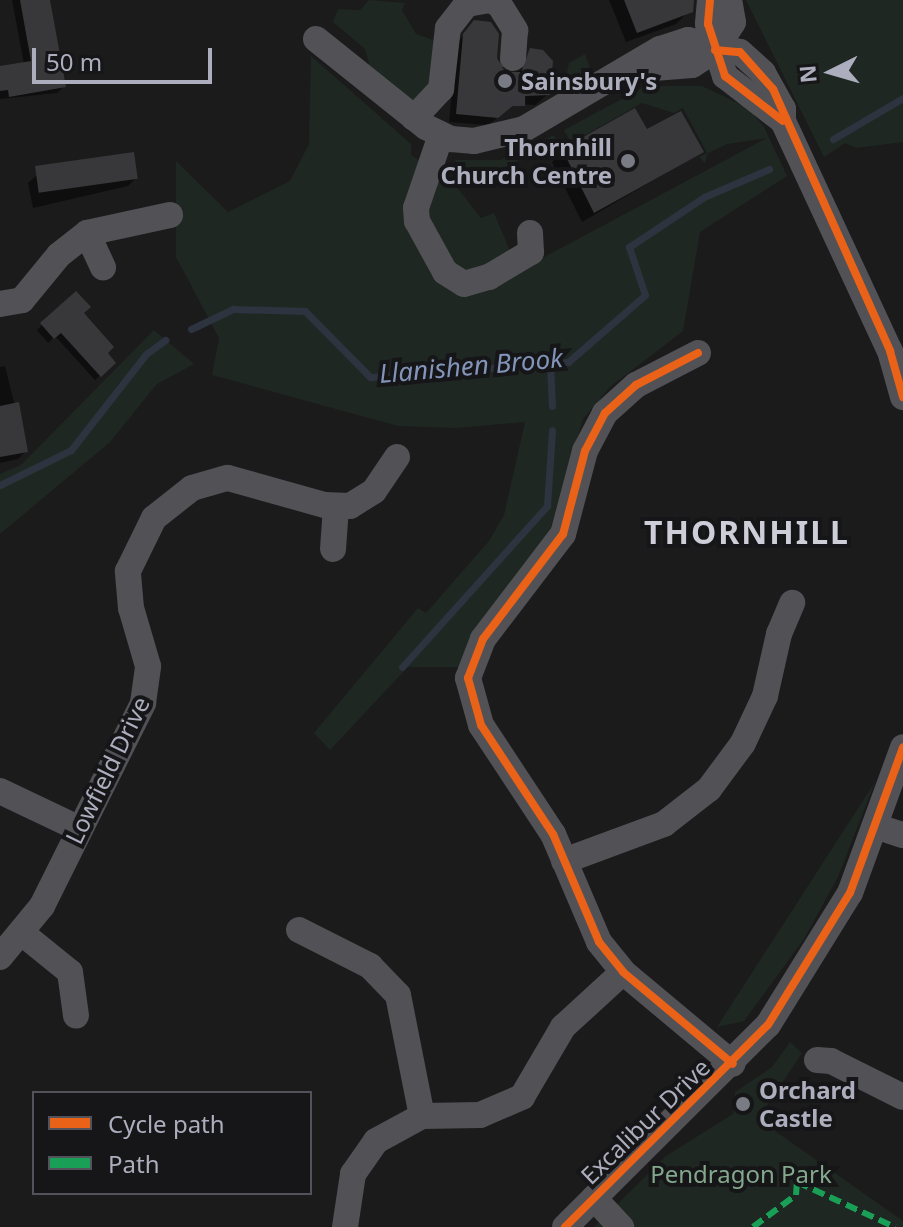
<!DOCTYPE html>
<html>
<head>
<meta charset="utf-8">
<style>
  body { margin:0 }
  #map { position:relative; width:903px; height:1227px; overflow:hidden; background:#1b1b1c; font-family:"Noto Sans",sans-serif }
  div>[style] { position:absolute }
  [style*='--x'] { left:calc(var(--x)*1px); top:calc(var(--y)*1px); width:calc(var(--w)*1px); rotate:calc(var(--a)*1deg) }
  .green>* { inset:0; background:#1f2722 }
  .shadow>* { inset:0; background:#0007 }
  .stream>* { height:7px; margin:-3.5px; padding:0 3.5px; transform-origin:3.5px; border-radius:3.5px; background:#2d343f }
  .building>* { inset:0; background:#38383a; transform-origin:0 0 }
  .minor-tunnel>* { height:26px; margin-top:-13px; transform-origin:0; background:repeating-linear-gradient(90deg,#38383c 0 26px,transparent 0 39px) }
  .minor>* { height:26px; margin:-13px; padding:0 13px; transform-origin:13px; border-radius:13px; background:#515156 }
  .quiet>* { height:6px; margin-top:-3px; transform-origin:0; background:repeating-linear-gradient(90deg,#1a9f57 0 12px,transparent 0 18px) }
  .cycleway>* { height:8px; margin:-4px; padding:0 4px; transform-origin:4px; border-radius:4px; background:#ea6118 }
  .dots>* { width:22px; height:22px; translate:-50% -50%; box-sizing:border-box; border:4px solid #161518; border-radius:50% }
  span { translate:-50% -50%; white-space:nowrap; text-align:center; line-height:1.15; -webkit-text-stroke:8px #161518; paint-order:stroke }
  .poi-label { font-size:24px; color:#acaebd; font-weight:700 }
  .left { translate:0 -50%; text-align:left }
  .right { translate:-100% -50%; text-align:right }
  .street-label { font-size:24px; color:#acaebd }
  .park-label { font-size:24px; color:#83a88c }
  .water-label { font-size:26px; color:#8295b9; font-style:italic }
  .district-label { font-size:32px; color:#ceced9; font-weight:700; letter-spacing:2px }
  .legend { position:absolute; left:32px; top:1091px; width:280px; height:104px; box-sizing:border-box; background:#161518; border:2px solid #52525a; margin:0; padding:10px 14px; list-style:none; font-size:24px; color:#acaebd }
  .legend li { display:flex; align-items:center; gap:16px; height:40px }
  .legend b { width:40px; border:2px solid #52525a }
  .north { position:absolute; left:791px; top:32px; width:80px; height:80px; -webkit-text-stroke:6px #161518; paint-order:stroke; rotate:265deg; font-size:22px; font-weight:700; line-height:32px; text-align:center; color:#acaebd }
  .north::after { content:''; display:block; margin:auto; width:28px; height:36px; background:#acaebd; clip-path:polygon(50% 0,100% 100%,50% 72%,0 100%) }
  .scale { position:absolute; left:32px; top:48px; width:180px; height:36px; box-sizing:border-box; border:4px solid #acaebd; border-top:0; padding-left:10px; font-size:24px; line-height:28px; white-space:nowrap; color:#acaebd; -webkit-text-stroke:6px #161518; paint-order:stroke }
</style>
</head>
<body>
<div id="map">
  <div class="green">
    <i style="clip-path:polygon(369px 0,405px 3px,402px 10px,416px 34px,439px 42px,441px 69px,410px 113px,370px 67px,365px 49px,333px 22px,338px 9px,360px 10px)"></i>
    <i style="clip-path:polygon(746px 0,903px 0,903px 142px,856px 148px,845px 143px,824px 157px)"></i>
    <i style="clip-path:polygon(585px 54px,592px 74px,563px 91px,569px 63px)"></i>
    <i style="clip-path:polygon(311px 56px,411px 144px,411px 155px,421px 162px,440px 277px,520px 270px,767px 138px,727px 144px,708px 153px,705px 163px,699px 157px,707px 153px,683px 108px,674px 113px,642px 103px,571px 143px,564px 130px,646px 86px,702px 86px,748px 108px,764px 127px,787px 176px,700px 232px,683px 331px,610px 387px,583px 419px,550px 530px,468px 642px,460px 667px,408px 667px,330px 750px,314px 733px,418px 608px,426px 613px,489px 541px,504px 515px,525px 422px,457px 428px,398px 426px,212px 375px,219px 338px,176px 257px,176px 161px,228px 212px,290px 181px,309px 144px)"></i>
    <i style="clip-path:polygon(554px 135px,557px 141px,467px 186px,455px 160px,500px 160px)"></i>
    <i style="clip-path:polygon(437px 173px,452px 181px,481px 218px,494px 213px,510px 251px,470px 273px,457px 267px,429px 221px,427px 195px)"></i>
    <i style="clip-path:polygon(154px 330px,194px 364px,157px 384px,110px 442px,0 534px,0 474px,21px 465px)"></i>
    <i style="clip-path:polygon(875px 782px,838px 877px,804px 939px,744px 1021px,717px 1027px)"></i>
    <i style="clip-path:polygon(790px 1042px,802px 1053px,758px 1119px,903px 1221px,903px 1227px,594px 1227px,666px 1156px,733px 1114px,735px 1092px,772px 1067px)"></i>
  </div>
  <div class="shadow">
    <i style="clip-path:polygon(12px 0,48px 0,64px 86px,57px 93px,0 99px,0 68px,24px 64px)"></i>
    <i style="clip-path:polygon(609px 0,682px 0,687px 13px,676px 24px,626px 42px)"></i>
    <i style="clip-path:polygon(466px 31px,504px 74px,520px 71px,530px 50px,548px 94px,535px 105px,515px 104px,488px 125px,449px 122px,456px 45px)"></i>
    <i style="clip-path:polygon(646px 132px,702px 152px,582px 222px,552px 162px,563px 151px)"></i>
    <i style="clip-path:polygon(37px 175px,136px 178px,128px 186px,33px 208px,28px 183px)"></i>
    <i style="clip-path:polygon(76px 294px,82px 313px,113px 363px,95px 380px,55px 336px,48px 343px,37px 330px)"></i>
    <i style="clip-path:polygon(5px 366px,26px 451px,18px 459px,0 463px,0 367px)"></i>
  </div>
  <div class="stream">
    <i style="--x:833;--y:139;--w:81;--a:-30.4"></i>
    <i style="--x:191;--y:329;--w:47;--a:-25.5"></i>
    <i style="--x:233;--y:309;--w:72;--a:1.6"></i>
    <i style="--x:305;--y:311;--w:93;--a:45.4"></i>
    <i style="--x:370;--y:377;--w:199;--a:-4.3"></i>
    <i style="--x:568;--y:362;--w:102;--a:-41"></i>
    <i style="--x:645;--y:295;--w:51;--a:-108.4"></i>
    <i style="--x:629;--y:247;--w:90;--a:-33.7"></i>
    <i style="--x:704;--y:197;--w:71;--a:-23.3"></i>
    <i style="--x:550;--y:364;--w:42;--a:87.3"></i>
    <i style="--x:0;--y:485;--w:79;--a:-26.2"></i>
    <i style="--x:71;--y:450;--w:122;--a:-52"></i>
    <i style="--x:146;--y:354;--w:24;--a:-36"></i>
    <i style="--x:402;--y:667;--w:217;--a:-48"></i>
    <i style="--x:547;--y:506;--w:76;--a:-86.2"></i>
  </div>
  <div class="building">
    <i style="clip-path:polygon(20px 0,50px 0,66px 87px,9px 97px,8px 90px,0 91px,0 66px,31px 61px)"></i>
    <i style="clip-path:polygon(624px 0,694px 0,693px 12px,637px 33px)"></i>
    <i style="clip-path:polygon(474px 20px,491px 22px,499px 34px,497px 58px,505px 72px,521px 72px,530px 48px,543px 50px,553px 61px,550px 95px,525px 96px,498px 118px,456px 114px,463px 34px)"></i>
    <i style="clip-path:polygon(635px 108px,647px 129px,681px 111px,704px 152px,594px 213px,562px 149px)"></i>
    <i style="left:134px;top:152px;width:27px;height:100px;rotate:82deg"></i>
    <i style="clip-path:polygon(76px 291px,91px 307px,84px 313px,114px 347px,108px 353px,116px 363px,101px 377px,61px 333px,54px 339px,40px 323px)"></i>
    <i style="clip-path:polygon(19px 402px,28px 452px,0 457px,0 406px)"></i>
  </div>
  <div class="minor-tunnel">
    <i style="--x:512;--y:106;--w:48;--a:-88.8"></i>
  </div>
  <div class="minor">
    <i style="--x:710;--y:0;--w:24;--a:95"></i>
    <i style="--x:708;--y:24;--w:55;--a:71.9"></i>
    <i style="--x:725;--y:76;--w:73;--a:37.8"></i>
    <i style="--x:316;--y:39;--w:141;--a:38.7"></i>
    <i style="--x:426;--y:127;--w:28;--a:26"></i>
    <i style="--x:451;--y:139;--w:23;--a:5"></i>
    <i style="--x:474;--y:141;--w:51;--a:-13.5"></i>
    <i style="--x:524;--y:129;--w:158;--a:-30.5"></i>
    <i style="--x:660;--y:49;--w:29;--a:-18"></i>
    <i style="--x:688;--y:40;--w:53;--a:13"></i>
    <i style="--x:740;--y:52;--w:31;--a:42"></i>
    <i style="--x:763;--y:73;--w:41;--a:60.9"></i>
    <i style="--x:783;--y:109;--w:12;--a:90"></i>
    <i style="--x:783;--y:121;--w:254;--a:65.1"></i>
    <i style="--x:890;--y:351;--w:48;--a:74.2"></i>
    <i style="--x:629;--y:70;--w:63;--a:-4.5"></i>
    <i style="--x:692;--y:65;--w:27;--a:-33"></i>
    <i style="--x:715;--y:50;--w:33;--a:-57"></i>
    <i style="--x:733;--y:22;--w:22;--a:-100"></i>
    <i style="--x:414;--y:118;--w:40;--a:-47"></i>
    <i style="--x:441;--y:89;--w:61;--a:-83.5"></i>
    <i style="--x:448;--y:28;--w:31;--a:-52"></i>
    <i style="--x:467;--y:4;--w:23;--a:-10"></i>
    <i style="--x:490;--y:0;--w:10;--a:24"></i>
    <i style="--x:499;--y:4;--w:31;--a:58"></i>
    <i style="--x:515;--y:30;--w:28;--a:94"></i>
    <i style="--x:441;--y:135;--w:77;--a:108.9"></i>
    <i style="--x:416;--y:208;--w:13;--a:86"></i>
    <i style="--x:417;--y:221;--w:58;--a:61.2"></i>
    <i style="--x:445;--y:272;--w:22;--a:32"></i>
    <i style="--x:464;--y:284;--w:26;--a:-16"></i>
    <i style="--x:489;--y:277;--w:49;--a:-30.8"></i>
    <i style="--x:531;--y:252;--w:19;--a:-93"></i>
    <i style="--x:87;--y:233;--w:38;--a:65"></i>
    <i style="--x:0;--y:304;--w:22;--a:-10"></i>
    <i style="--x:22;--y:300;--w:58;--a:-50.6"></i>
    <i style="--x:59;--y:255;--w:36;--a:-38"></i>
    <i style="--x:87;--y:233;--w:85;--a:-12.2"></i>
    <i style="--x:698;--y:353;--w:70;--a:152.7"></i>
    <i style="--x:636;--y:385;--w:42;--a:137.9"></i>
    <i style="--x:605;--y:413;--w:43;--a:117.8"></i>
    <i style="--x:585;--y:451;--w:86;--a:104.8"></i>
    <i style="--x:563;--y:534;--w:132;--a:127.3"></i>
    <i style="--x:483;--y:639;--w:42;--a:111"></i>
    <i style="--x:468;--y:678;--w:49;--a:74.5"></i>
    <i style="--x:481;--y:725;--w:131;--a:56.6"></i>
    <i style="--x:553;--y:834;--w:117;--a:66.9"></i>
    <i style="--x:599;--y:942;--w:38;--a:51"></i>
    <i style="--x:623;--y:972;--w:143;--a:39.9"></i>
    <i style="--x:333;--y:549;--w:42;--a:-85.9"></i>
    <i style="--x:0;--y:791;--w:86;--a:25.4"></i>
    <i style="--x:878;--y:827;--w:26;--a:18"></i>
    <i style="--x:564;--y:861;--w:107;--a:-20.3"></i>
    <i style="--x:664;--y:824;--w:57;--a:-37.9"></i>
    <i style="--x:709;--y:789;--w:57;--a:-53.5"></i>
    <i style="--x:743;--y:743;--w:52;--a:-64.9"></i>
    <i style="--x:765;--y:696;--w:64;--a:-77.3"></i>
    <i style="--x:779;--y:634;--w:34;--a:-67"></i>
    <i style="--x:299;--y:930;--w:80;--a:26.9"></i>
    <i style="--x:370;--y:966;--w:40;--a:46"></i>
    <i style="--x:398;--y:995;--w:123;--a:78.8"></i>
    <i style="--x:23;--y:934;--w:60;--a:39"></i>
    <i style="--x:70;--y:972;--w:44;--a:82.2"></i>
    <i style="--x:0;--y:957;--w:66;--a:-50.5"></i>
    <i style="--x:42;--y:906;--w:227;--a:-63.5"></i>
    <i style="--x:143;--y:703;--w:37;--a:-82"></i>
    <i style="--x:148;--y:666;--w:60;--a:-106.3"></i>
    <i style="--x:131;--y:608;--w:37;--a:-95"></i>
    <i style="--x:128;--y:571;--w:59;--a:-63.9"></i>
    <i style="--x:154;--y:518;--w:48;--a:-38.3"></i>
    <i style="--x:192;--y:488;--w:37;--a:-16"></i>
    <i style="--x:228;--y:478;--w:101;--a:15.6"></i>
    <i style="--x:325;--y:505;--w:25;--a:2"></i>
    <i style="--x:350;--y:506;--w:28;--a:-32"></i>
    <i style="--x:374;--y:491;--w:41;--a:-55.9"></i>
    <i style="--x:817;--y:1060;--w:14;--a:4"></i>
    <i style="--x:831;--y:1061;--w:80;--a:26.6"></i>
    <i style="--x:594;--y:1198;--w:40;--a:47"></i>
    <i style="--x:345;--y:1227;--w:54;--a:-81.4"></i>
    <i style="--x:353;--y:1174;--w:40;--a:-55.1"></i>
    <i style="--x:376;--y:1141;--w:52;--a:-28.5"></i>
    <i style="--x:422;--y:1116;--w:58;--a:-1"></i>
    <i style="--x:480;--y:1115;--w:46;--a:-23.2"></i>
    <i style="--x:522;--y:1097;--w:81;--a:-59.6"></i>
    <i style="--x:563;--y:1027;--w:81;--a:-42.5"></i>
    <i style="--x:565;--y:1227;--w:286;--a:-44.9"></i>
    <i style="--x:768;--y:1025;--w:155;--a:-58.2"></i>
    <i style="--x:850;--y:893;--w:155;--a:-70"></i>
  </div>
  <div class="quiet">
    <i style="--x:753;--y:1227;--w:54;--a:-36.7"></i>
    <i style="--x:796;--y:1195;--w:13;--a:-86"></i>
    <i style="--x:797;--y:1182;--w:108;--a:24.7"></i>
  </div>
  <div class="cycleway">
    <i style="--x:710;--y:0;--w:24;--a:95"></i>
    <i style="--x:708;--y:24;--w:55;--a:71.9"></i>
    <i style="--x:725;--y:76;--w:73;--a:37.8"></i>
    <i style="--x:715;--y:50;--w:25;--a:5"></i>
    <i style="--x:740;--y:52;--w:50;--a:48.3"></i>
    <i style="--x:773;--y:89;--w:287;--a:65.9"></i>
    <i style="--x:890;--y:351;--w:48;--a:74.2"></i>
    <i style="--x:698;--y:353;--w:70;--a:152.7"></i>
    <i style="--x:636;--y:385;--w:42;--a:137.9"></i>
    <i style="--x:605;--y:413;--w:43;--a:117.8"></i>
    <i style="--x:585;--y:451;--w:86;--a:104.8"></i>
    <i style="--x:563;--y:534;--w:132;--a:127.3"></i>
    <i style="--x:483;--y:639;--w:42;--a:111"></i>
    <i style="--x:468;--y:678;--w:49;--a:74.5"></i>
    <i style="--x:481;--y:725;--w:131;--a:56.6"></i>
    <i style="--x:553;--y:834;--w:117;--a:66.9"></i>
    <i style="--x:599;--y:942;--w:38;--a:51"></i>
    <i style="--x:623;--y:972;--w:143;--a:39.9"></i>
    <i style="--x:565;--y:1227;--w:286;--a:-44.9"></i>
    <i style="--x:768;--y:1025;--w:155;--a:-58.2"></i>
    <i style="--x:850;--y:893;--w:155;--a:-70"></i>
  </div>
  <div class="dots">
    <i style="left:505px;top:81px;background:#797b85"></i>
    <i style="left:628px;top:161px;background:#797b85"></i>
    <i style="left:743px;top:1104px;background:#797b85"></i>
  </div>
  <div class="poi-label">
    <span class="left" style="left:521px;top:81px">Sainsbury's</span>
    <span class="right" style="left:612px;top:161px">Thornhill<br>Church Centre</span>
    <span class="left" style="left:759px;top:1104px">Orchard<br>Castle</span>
  </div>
  <div class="street-label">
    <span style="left:107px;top:770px;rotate:-64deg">Lowfield Drive</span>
    <span style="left:645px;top:1121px;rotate:-44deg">Excalibur Drive</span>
  </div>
  <div class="park-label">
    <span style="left:741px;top:1174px">Pendragon Park</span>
  </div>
  <div class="water-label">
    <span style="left:471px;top:366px;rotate:-5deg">Llanishen Brook</span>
  </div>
  <div class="district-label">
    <span style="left:747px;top:532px">THORNHILL</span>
  </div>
  <ul class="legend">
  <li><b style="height:10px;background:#ea6118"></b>Cycle path</li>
  <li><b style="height:10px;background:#1a9f57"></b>Path</li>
  </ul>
  <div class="north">N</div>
  <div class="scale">50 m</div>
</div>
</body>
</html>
